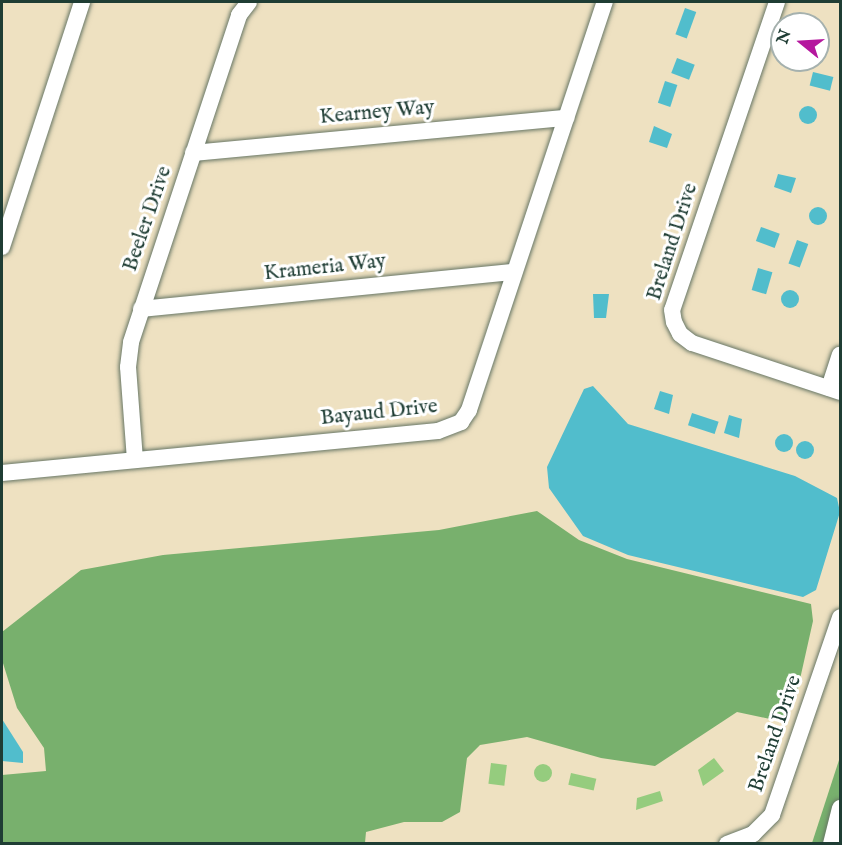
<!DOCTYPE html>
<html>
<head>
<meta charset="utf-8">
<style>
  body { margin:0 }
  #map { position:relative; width:842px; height:845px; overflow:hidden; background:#eee1c1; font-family:"IM FELL English",serif }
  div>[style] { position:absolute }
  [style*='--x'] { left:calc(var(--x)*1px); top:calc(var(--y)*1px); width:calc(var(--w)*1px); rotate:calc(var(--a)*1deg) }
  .green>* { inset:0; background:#95cc7e; transform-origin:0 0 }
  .round { border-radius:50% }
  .forest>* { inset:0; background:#78b06d }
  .water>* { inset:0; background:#51bdcc; transform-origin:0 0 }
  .roads { filter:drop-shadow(0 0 2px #677665) drop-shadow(0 0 2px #677665) }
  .minor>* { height:16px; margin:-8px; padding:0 8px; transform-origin:8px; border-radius:8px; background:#fff }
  span { translate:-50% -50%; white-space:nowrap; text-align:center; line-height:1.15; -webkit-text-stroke:6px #fff; paint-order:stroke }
  .street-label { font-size:21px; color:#1f3d34 }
  .frame { position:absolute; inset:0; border:3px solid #1f3d34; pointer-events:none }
  .north { position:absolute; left:770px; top:12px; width:60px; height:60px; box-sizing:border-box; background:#fff; border:2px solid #a5b1ae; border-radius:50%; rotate:288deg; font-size:16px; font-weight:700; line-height:24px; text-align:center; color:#1f3d34 }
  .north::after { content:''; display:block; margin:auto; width:21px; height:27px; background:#b5179e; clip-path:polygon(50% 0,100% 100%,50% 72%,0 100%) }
</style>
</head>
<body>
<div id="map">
  <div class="green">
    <i style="clip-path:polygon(714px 758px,724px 771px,703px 786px,698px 770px)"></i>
    <i style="left:491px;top:763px;width:16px;height:21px;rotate:7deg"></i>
    <i class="round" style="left:534px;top:764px;width:18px;height:18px"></i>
    <i style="left:571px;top:773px;width:26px;height:12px;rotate:13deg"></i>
    <i style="clip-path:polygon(660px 791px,663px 801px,636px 810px,637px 798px)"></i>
  </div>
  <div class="forest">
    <i style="clip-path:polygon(537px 511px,579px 540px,627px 559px,811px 604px,813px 621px,796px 697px,784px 722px,737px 712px,655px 766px,601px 758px,527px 737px,480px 745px,467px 758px,460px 812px,442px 822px,404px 822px,366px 832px,365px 843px,2px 843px,2px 775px,46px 771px,44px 748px,17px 708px,2px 660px,2px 632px,81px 570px,163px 555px,439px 530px)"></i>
    <i style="clip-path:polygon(840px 757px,840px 843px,812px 843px)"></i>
  </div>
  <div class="water">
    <i style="left:685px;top:8px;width:12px;height:28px;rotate:20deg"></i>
    <i style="left:677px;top:58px;width:19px;height:16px;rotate:21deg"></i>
    <i style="left:813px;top:72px;width:21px;height:14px;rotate:14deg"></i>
    <i style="left:665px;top:81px;width:13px;height:23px;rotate:18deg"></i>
    <i class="round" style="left:799px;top:106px;width:18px;height:18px"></i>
    <i style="clip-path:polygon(654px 126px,672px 134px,667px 148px,649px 142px)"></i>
    <i style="clip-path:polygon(778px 174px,796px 178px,791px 193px,774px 187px)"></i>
    <i class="round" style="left:809px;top:207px;width:18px;height:18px"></i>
    <i style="left:761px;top:227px;width:20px;height:15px;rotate:20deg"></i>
    <i style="left:797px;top:240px;width:12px;height:25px;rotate:20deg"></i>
    <i style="left:758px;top:268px;width:15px;height:23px;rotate:16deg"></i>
    <i class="round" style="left:781px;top:290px;width:18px;height:18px"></i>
    <i style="clip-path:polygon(593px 294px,609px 294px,606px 318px,594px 318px)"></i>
    <i style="clip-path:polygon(593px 386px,628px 424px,795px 476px,837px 498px,840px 512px,816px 590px,803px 597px,628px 555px,583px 536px,549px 488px,547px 467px,584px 389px)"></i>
    <i style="clip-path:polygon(660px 391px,673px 395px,669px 414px,654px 409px)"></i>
    <i style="left:692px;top:413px;width:28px;height:13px;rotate:18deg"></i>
    <i style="clip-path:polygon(729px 415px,742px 419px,739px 438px,724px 433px)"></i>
    <i class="round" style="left:775px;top:434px;width:18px;height:18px"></i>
    <i class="round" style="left:796px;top:441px;width:18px;height:18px"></i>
    <i style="clip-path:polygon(2px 719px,23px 752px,23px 763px,2px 761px)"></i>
  </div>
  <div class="roads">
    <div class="minor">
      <i style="--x:777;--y:2;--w:325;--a:108.8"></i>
      <i style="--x:672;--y:310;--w:12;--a:81"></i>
      <i style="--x:674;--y:322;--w:13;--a:63"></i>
      <i style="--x:680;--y:334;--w:15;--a:37"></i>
      <i style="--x:692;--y:343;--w:156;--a:18.3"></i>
      <i style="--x:193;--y:153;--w:375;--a:-5.4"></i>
      <i style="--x:2;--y:247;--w:258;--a:-71.9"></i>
      <i style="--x:141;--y:309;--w:375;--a:-5.7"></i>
      <i style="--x:829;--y:388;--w:35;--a:-72"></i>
      <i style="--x:135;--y:460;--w:93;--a:-94.3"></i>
      <i style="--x:128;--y:367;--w:25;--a:-83"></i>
      <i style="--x:131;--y:342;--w:344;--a:-71.7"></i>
      <i style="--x:239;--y:15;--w:16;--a:-52"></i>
      <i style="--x:2;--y:473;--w:438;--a:-5.5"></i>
      <i style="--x:438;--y:431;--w:25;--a:-21"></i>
      <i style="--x:461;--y:422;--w:14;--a:-56"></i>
      <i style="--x:469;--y:410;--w:430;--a:-71.6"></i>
      <i style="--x:727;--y:844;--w:28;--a:-21"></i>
      <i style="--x:753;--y:834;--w:27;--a:-45"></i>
      <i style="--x:772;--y:815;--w:209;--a:-71"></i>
      <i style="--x:831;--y:844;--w:37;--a:-76"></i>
    </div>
  </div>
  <div class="street-label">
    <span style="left:377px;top:113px;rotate:-5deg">Kearney Way</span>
    <span style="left:148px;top:219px;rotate:-71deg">Beeler Drive</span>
    <span style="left:673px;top:242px;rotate:-72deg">Breland Drive</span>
    <span style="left:325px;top:268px;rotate:-6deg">Krameria Way</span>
    <span style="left:379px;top:413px;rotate:-6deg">Bayaud Drive</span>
    <span style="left:776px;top:734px;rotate:-71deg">Breland Drive</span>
  </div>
  <div class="frame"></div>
  <div class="north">N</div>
</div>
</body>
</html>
